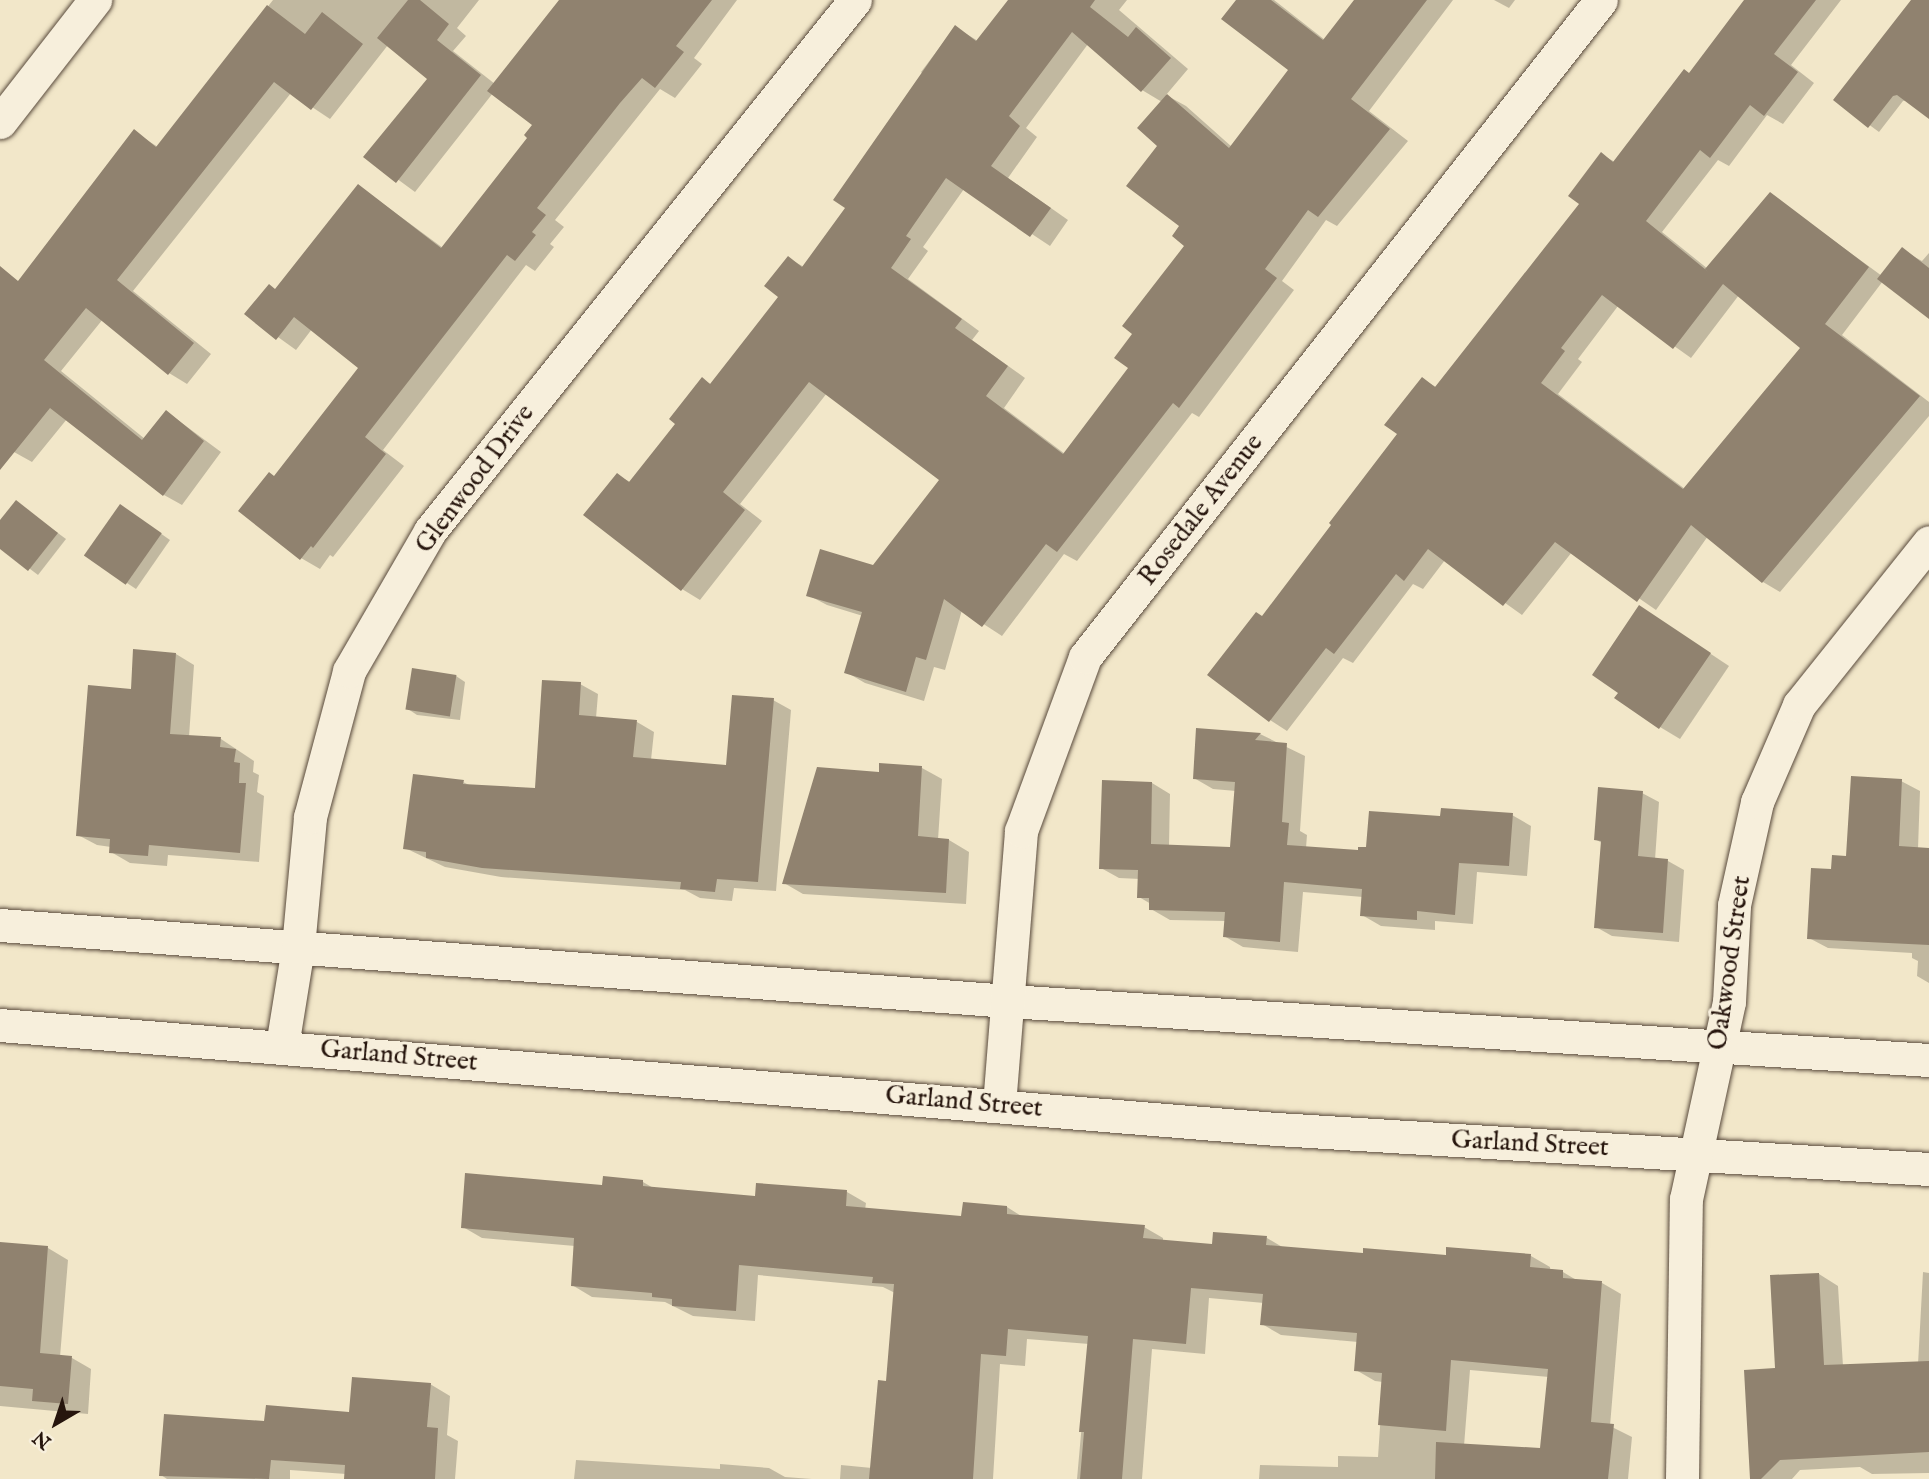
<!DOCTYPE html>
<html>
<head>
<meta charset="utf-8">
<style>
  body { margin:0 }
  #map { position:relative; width:1929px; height:1479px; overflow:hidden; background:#f2e7c9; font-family:"IM FELL English",serif }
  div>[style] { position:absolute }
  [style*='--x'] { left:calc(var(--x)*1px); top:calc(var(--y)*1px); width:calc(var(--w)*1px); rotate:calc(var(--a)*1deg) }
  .shadow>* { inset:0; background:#0003 }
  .building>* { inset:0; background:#90826f; transform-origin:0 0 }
  .roads { filter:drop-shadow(0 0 2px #594a3c) drop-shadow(0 0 2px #594a3c) }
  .minor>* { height:33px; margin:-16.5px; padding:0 16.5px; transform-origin:16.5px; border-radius:16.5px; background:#f7efdc }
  span { translate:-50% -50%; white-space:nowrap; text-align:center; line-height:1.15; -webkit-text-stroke:6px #f7efdc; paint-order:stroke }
  .street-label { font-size:26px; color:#26150d }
  .north { position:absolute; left:21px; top:1388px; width:70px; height:70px; -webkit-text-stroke:5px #f7efdc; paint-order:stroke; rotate:219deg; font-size:19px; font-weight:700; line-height:28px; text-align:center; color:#26150d }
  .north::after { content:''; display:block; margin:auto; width:24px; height:32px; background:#26150d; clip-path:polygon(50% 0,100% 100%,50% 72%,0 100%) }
</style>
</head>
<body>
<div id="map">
  <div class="shadow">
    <i style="clip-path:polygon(273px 0,479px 0,457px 28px,466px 36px,453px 51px,495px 84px,561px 0,737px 0,694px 58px,702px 64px,675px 98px,660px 89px,555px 220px,564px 227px,550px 244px,554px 247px,535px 271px,526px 265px,383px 450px,404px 466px,333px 557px,330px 555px,320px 569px,301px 558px,275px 478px,361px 367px,312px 329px,296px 350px,246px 314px,276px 290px,359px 186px,443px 248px,529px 137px,535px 125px,493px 93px,415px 192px,366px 156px,429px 78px,388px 45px,330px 119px,291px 93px,133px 291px,211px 354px,187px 384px,169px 373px,103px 319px,61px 371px,145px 439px,167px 412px,221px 452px,182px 505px,164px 495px,67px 419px,32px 462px,14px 452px,0 449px,0 292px,19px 282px,134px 132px,158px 147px)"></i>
    <i style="clip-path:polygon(evenodd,1010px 0,1127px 0,1119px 10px,1188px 69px,1166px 95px,1186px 106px,1232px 147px,1291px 70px,1238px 0,1274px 0,1325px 40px,1356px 0,1453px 0,1369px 111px,1408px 141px,1337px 226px,1326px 220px,1282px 281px,1294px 290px,1199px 417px,1192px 413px,1077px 561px,1064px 554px,1002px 636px,962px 610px,945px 670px,934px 667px,924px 701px,865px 683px,846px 672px,863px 616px,827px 605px,808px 595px,874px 567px,942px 480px,827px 393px,740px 504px,762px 521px,700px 600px,682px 589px,617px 475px,630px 482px,677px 423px,702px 379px,712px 385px,780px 297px,788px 258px,804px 267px,848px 208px,923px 74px,921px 72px,955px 27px,978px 41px,1010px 0,1088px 44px,1142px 90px,1162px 102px,1160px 146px,1187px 245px,1130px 368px,1065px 454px,1004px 408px,1025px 378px,972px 340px,979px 331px,908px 279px,928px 251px,923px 247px,964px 189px,1050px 246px,1068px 220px,1008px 178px,1037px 137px,1026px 128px,1088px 44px)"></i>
    <i style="clip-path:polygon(1494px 0,1515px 0,1509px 8px)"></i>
    <i style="clip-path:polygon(evenodd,1746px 0,1841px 0,1791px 65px,1814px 83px,1783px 124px,1767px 115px,1729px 166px,1718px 160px,1662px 232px,1708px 269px,1770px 194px,1882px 276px,1902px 250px,1922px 261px,1929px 253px,1929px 316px,1883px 281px,1842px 335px,1929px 402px,1929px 416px,1780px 592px,1763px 582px,1708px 536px,1656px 610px,1572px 552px,1522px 615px,1445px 560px,1423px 589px,1413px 584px,1353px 663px,1343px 658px,1287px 731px,1270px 720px,1263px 618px,1399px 434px,1422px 379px,1436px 387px,1581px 204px,1602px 155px,1615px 162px,1690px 74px,1746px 0,1739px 295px,1803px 348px,1685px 489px,1558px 394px,1582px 362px,1578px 359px,1618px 306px,1691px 358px,1739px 295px)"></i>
    <i style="clip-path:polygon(1929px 66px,1929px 117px,1907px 100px,1903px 101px,1879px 132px,1837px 101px)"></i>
    <i style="clip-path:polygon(16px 502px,66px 539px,38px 575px,0 546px,0 522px)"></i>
    <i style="clip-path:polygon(130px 512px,170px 540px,136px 589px,127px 583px)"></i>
    <i style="clip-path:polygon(1640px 607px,1729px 666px,1680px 739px,1660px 727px,1620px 692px)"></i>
    <i style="clip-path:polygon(176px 654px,194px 665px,189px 737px,221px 739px,254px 761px,253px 772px,259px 775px,257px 792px,264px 796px,259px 862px,168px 855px,167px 866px,130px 863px,111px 852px,111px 847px,97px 845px,78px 835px,132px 690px)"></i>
    <i style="clip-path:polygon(456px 676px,465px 682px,460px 720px,417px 715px,408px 709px)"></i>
    <i style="clip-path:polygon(580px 684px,598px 694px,596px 718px,637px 722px,654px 732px,651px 760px,727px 767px,773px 700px,791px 710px,776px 891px,734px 888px,732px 901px,700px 898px,685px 890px,501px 877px,445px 867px,405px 848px,463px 782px,471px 786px,537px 790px)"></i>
    <i style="clip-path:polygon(1198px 729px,1260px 734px,1305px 756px,1300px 831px,1307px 835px,1306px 848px,1359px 852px,1441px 818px,1512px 815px,1531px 826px,1527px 876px,1477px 872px,1473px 924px,1435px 921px,1435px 930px,1381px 926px,1362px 915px,1363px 897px,1303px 892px,1298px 952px,1243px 947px,1224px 936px,1226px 921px,1170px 920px,1151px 909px,1151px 904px,1139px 897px,1140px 879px,1119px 878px,1101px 868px,1152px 783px,1170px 794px,1169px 846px,1231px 848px,1236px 791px,1213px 789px,1194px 778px)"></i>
    <i style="clip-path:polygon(881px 765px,922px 768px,942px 779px,938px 840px,949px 840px,969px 852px,966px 904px,803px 894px,784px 883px,880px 774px)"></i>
    <i style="clip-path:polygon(1901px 781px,1920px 791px,1918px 849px,1929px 850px,1929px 983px,1917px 976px,1918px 961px,1912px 958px,1912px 953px,1828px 948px,1809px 938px,1833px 871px,1848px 858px)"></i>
    <i style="clip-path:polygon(1642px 793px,1659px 802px,1655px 860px,1668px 861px,1684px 870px,1679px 942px,1612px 936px,1596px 927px,1602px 843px,1595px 839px)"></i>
    <i style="clip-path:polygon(evenodd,643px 1182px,655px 1189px,757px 1198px,847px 1192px,866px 1203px,865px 1210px,963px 1218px,1007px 1207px,1023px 1217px,1144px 1227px,1163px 1238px,1163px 1242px,1213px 1246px,1267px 1238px,1284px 1248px,1364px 1255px,1531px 1256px,1550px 1267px,1550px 1271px,1563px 1272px,1578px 1281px,1602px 1283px,1621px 1294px,1610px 1426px,1632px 1437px,1628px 1479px,1259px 1479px,1260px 1465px,1338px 1467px,1338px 1456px,1378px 1457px,1383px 1382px,1375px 1381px,1356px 1370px,1358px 1342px,1281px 1335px,1262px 1324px,1264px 1303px,1209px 1298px,1205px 1354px,1152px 1349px,1142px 1479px,1077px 1479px,1089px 1344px,1027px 1339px,1025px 1366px,1000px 1364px,993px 1479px,840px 1479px,841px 1465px,872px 1468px,888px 1383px,895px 1293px,883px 1287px,758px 1275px,755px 1321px,693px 1316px,665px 1302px,592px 1297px,572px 1285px,575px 1246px,482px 1238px,463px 1227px,604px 1187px,643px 1182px,1470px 1370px,1549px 1377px,1542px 1450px,1464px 1446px,1470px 1370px)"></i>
    <i style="clip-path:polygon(0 1244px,48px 1248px,68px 1260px,60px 1357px,72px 1358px,91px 1369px,88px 1414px,0 1406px)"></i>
    <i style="clip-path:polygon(1923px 1272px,1929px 1273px,1929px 1473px,1872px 1474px,1860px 1467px,1800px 1470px,1792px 1479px,1752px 1479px,1777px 1370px,1819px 1274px,1838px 1286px,1843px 1366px,1918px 1364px)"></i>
    <i style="clip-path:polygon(430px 1384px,450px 1396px,447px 1435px,458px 1441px,455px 1479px,346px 1479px,346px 1474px,290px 1470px,290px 1479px,167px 1479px,161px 1475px,266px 1423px,351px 1413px)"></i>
    <i style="clip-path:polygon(576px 1460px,720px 1469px,720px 1464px,769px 1468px,785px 1477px,812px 1479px,574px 1479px)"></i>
  </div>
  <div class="building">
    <i style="clip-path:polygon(408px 0,420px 0,449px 24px,437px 40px,481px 75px,396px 183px,363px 157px,427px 79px,377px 38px)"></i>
    <i style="clip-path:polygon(559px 0,712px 0,676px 46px,684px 52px,655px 88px,642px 78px,620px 103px,537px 208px,546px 215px,532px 232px,536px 235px,515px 261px,507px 255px,365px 437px,386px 454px,313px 548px,311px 546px,300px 560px,238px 511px,269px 472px,274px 476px,358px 368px,294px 317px,276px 340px,244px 314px,269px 284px,275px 289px,358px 184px,441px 248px,527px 138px,524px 135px,532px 125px,487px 91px)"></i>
    <i style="clip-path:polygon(1008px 0,1095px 0,1090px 7px,1128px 37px,1136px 27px,1171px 58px,1141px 92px,1072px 32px,1009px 116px,1020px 126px,991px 166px,1051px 208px,1030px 237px,946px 178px,906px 236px,911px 239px,891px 268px,962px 319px,955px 328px,1008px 366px,986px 396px,1063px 454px,1128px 368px,1114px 358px,1132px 334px,1122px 326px,1184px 246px,1172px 236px,1179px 226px,1126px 186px,1157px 146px,1137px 128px,1167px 94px,1229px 148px,1288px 70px,1221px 19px,1236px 0,1271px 0,1323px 40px,1354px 0,1427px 0,1351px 99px,1390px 129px,1318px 217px,1308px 210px,1265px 269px,1277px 278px,1179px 408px,1173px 403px,1057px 552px,1046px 544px,982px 627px,944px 599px,926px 660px,916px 657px,906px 692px,844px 673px,862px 612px,806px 596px,820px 549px,873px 565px,939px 480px,809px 382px,723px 492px,745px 510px,681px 591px,583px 515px,617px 473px,629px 482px,675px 424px,669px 419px,702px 377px,710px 384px,778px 297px,764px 286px,788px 256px,802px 267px,845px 208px,833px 200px,955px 25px,976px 41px)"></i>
    <i style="clip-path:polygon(evenodd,1744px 0,1816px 0,1774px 54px,1798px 72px,1764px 116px,1750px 105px,1710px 158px,1700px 150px,1646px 221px,1711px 274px,1705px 269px,1770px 192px,1869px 267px,1825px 324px,1920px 396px,1762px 583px,1691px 525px,1637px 602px,1555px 542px,1503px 606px,1428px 549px,1404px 581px,1396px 574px,1334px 654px,1326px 648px,1269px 722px,1207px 675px,1256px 612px,1262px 616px,1331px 525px,1329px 523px,1397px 434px,1384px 425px,1422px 377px,1435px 387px,1579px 204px,1568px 196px,1601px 152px,1613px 162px,1684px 69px,1689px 73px,1744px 0,1723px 284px,1800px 348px,1683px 489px,1541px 383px,1565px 351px,1561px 348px,1602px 295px,1673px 349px,1723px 284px)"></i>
    <i style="clip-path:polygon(1911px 0,1929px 0,1929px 119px,1897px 95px,1893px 96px,1868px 128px,1833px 100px)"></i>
    <i style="clip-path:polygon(267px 5px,305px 34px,322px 12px,363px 44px,311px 110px,274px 82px,117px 280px,194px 343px,168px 375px,86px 308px,44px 360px,142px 440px,166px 410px,204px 441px,163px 496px,50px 408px,0 470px,0 266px,18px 281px,134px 129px,156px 147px)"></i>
    <i style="clip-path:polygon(1902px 247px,1929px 268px,1929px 319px,1877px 279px)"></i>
    <i style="clip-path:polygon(16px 500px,58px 533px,28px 571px,0 549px,0 520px)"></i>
    <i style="left:120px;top:504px;width:51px;height:63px;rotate:35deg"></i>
    <i style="clip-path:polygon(1639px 605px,1711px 653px,1659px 729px,1614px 698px,1618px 693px,1592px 675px)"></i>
    <i style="clip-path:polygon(133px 649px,176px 653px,170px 734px,221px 737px,220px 747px,236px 749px,234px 762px,240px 763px,239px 783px,246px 783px,240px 853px,149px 845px,148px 856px,109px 853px,110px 839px,76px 836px,88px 685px,131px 689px)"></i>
    <i style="left:412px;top:668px;width:45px;height:42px;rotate:9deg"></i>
    <i style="clip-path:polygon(542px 680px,581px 682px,579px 715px,637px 720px,633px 757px,726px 765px,732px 695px,774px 698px,758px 882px,717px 879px,715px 892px,680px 889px,681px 882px,482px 868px,426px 858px,426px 852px,403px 849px,413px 774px,464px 780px,463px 784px,535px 788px)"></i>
    <i style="clip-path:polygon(1196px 728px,1261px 733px,1255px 740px,1287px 743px,1282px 822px,1289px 823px,1287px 845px,1358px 850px,1358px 847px,1366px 847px,1369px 811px,1440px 816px,1441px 808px,1513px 813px,1509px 866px,1459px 863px,1455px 915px,1417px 911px,1417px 920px,1360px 916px,1362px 889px,1284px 882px,1280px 942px,1223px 937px,1225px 912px,1149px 910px,1149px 898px,1137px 898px,1138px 870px,1099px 869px,1102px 780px,1152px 782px,1151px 844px,1230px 847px,1235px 782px,1193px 779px)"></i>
    <i style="clip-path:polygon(879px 763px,922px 766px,918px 836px,949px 839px,946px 893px,782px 884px,817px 767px,879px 772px)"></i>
    <i style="clip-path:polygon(1851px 776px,1902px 779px,1899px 846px,1929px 848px,1929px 945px,1807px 939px,1811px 868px,1831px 869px,1832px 855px,1846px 856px)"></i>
    <i style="clip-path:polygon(1598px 787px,1643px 791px,1638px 856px,1668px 859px,1663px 933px,1594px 928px,1601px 841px,1594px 840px)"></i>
    <i style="clip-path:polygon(465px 1173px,602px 1185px,603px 1176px,643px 1180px,643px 1186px,755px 1196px,756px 1183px,847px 1190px,846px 1206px,961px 1216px,963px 1202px,1007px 1206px,1007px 1214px,1145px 1225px,1143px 1238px,1212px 1244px,1213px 1232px,1267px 1236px,1266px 1245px,1363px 1253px,1363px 1248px,1446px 1255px,1446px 1247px,1531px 1254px,1530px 1267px,1563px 1270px,1563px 1278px,1602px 1281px,1591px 1422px,1614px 1424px,1608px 1479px,1435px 1479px,1436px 1442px,1540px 1448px,1548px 1369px,1451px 1360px,1446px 1431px,1378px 1425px,1382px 1373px,1354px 1371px,1357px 1333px,1260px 1325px,1263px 1294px,1191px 1288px,1186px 1344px,1133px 1339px,1122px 1479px,1080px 1479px,1084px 1432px,1079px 1432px,1088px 1336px,1008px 1329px,1006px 1356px,981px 1354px,973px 1479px,869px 1479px,878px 1380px,886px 1381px,894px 1284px,872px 1283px,873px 1277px,739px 1265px,736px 1311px,672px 1306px,672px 1299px,652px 1297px,652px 1293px,571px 1286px,574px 1238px,461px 1228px)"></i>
    <i style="clip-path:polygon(0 1242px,48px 1246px,40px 1353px,72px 1356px,68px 1404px,32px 1401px,33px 1389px,0 1386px)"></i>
    <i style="clip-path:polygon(1819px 1273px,1824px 1365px,1929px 1361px,1929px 1452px,1780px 1460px,1761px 1479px,1750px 1479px,1744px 1370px,1775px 1368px,1770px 1275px)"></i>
    <i style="clip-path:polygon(352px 1377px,431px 1383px,427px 1427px,438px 1428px,435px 1479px,344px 1479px,345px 1465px,271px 1460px,269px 1479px,159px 1476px,164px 1414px,264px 1421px,266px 1405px,349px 1412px)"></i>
  </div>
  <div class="roads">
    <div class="minor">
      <i style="--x:0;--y:122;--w:155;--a:-52.1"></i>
      <i style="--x:0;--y:925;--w:1012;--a:4.31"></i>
      <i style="--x:1009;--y:1001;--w:922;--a:3.67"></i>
      <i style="--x:0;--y:1025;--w:1281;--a:4.66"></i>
      <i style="--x:1277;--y:1129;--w:653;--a:3.51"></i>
      <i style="--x:282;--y:1046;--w:100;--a:-80.8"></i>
      <i style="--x:298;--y:947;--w:131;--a:-84.7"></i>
      <i style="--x:310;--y:817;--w:151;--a:-75"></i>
      <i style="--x:349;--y:671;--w:162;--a:-59.9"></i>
      <i style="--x:430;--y:531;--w:680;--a:-51.33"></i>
      <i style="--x:999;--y:1105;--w:275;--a:-85.4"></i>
      <i style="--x:1021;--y:831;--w:185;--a:-69.8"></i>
      <i style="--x:1085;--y:657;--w:835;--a:-51.85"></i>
      <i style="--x:1682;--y:1479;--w:280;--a:-89.2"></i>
      <i style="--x:1686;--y:1199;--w:202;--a:-77.7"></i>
      <i style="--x:1729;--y:1002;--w:97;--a:-87"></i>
      <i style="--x:1734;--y:905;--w:106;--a:-77.4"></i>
      <i style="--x:1757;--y:802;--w:106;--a:-66.6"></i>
      <i style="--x:1799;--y:705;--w:208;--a:-51.4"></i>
    </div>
  </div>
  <div class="street-label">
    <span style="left:475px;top:479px;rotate:-53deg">Glenwood Drive</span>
    <span style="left:1201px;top:510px;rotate:-52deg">Rosedale Avenue</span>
    <span style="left:1730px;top:963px;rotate:-82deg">Oakwood Street</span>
    <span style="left:399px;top:1056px;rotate:5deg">Garland Street</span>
    <span style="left:964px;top:1102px;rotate:5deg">Garland Street</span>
    <span style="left:1530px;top:1144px;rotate:3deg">Garland Street</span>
  </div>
  <div class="north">N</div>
</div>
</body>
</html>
